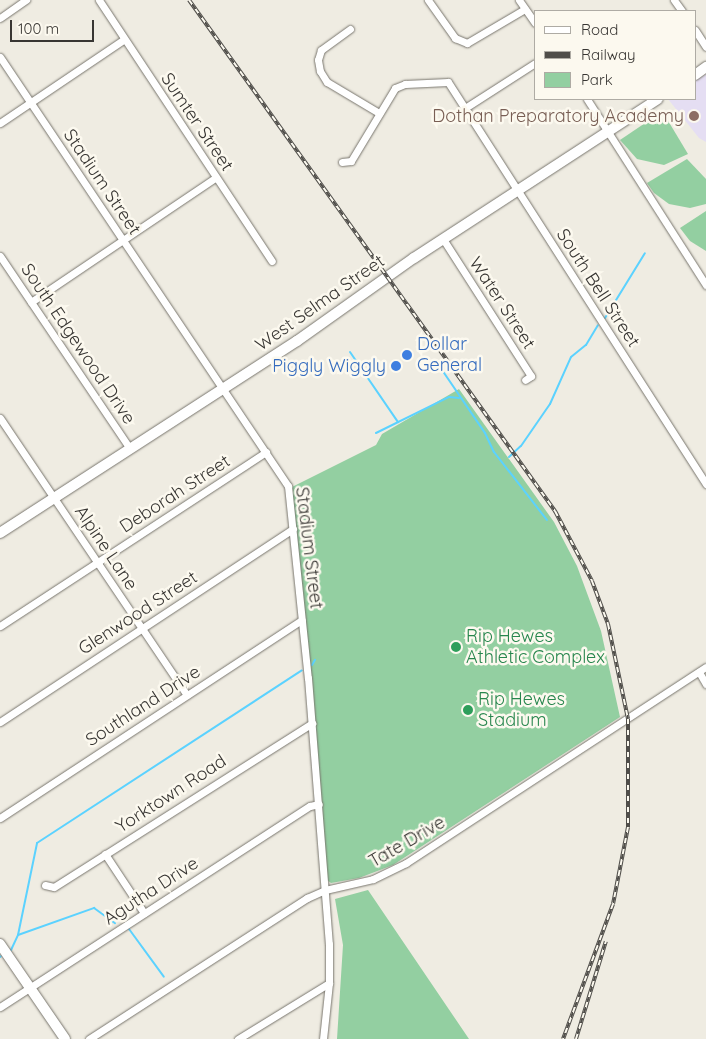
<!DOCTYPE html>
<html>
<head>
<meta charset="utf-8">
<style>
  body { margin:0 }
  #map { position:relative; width:706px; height:1039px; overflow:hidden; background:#efece2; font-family:Quicksand,sans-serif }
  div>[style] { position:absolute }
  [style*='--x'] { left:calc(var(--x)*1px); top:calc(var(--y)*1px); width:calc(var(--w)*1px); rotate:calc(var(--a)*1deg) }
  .education>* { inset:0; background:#e5def3 }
  .green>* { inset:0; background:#93cfa1 }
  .stream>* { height:2px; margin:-1px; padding:0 1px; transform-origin:1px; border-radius:1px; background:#5bd2ff }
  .roads { filter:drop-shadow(0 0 1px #78756d) drop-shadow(0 0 1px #78756d) }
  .street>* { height:7px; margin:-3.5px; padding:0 3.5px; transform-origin:3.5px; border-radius:3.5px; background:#fff }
  .secondary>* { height:10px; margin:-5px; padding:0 5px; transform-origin:5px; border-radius:5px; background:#fff }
  .rail>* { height:4px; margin-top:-2px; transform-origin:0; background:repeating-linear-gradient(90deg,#fcf9ef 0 5.5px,#504e4a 0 11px); box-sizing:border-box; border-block:1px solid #504e4a }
  .dots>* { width:14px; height:14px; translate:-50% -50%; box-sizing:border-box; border:2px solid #fcf9ef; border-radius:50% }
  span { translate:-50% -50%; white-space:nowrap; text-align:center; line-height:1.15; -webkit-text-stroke:5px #fcf9ef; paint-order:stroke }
  .education-label { font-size:18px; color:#785e54 }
  .right { translate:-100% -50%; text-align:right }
  .street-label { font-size:18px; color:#383633 }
  .shop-label { font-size:18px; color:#366cbe }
  .left { translate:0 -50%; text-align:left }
  .leisure-label { font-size:18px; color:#27864d }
  .legend { position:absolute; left:534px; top:10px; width:162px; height:90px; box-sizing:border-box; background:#fcf9ef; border:1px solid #aeaba4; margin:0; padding:6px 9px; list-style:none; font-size:15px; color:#383633 }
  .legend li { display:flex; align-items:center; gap:10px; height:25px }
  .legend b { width:25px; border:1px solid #aeaba4 }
  .scale { position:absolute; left:10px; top:20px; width:84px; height:22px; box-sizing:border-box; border:2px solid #383633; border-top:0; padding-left:6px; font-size:15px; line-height:18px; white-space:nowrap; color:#383633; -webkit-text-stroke:4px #fcf9ef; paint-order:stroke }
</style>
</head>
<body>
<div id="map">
  <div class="education">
    <i style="clip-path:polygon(706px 74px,706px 142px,699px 138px,668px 99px,695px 99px,695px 81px)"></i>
  </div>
  <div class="green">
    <i style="clip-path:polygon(660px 113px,664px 114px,688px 154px,664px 165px,637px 159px,620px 140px)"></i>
    <i style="clip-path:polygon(687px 159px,706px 179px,706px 204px,690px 208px,669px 204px,654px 193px,647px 183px)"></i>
    <i style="clip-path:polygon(706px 211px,706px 251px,690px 241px,680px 228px)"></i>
    <i style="clip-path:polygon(459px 389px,554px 522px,577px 566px,601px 631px,620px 717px,393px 865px,359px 878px,331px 883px,327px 880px,292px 487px,376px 445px,382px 434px)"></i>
    <i style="clip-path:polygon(368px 890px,469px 1039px,337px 1039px,343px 945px,335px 899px)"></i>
  </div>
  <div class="stream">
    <i style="--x:605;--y:318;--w:76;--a:-58.4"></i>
    <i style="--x:350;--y:352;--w:85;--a:55.6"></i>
    <i style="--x:440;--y:367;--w:80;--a:55.7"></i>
    <i style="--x:485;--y:433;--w:21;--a:65"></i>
    <i style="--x:494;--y:452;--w:86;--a:52.1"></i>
    <i style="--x:376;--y:433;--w:81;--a:-26.3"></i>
    <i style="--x:449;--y:397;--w:10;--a:6"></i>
    <i style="--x:509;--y:457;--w:16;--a:-43"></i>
    <i style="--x:521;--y:446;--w:51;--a:-55.4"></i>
    <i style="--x:550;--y:404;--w:51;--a:-65.9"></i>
    <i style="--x:571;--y:357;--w:19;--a:-39"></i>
    <i style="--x:586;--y:345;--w:23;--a:-59"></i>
    <i style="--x:312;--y:665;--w:6;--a:-59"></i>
    <i style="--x:129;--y:929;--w:59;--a:53.9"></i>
    <i style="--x:18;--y:935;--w:81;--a:-19.6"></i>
    <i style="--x:94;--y:908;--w:26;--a:36"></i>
    <i style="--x:11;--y:950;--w:17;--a:-65"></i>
    <i style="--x:18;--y:935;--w:94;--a:-78.3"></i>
    <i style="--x:37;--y:843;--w:316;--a:-33.1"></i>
    <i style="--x:0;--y:957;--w:1;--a:-45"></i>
  </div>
  <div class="roads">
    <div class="street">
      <i style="--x:99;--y:0;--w:313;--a:56.5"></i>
      <i style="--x:428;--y:0;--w:47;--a:54.6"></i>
      <i style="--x:455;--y:38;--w:13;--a:23"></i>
      <i style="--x:467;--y:43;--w:67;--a:-30.4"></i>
      <i style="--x:519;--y:0;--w:28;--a:55"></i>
      <i style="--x:674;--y:0;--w:14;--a:54"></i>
      <i style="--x:0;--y:18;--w:32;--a:-35"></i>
      <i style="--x:350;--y:29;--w:36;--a:144"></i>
      <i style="--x:321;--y:50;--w:10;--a:107"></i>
      <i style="--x:318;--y:60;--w:11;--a:80"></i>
      <i style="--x:320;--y:71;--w:13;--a:58"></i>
      <i style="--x:327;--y:82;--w:61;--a:30.8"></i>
      <i style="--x:695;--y:30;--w:20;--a:57"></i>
      <i style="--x:0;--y:57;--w:517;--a:56.13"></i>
      <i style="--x:288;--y:486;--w:193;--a:84.1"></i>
      <i style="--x:308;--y:678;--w:267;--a:85.5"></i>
      <i style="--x:329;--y:944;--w:39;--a:90"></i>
      <i style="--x:329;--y:983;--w:56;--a:96.1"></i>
      <i style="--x:587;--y:99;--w:221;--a:57.4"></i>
      <i style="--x:465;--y:108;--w:83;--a:-32.7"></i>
      <i style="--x:0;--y:123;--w:148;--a:-34"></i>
      <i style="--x:342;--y:162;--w:9;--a:-6"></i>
      <i style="--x:351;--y:161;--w:85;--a:-58.9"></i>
      <i style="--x:395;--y:88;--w:11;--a:-22"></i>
      <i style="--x:405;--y:84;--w:43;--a:-2.7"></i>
      <i style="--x:448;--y:82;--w:478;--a:57.3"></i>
      <i style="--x:443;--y:239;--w:163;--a:57.3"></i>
      <i style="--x:531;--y:376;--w:7;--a:146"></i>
      <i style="--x:0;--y:256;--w:233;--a:56"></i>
      <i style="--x:31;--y:302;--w:223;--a:-34"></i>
      <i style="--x:0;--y:418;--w:334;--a:56"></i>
      <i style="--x:0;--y:626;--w:318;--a:-33.2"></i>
      <i style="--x:699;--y:672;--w:14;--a:60"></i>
      <i style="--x:0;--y:722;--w:351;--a:-33.4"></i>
      <i style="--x:0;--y:818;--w:361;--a:-33.3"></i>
      <i style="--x:105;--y:854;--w:71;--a:56.5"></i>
      <i style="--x:45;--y:885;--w:9;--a:13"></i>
      <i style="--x:54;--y:887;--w:306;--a:-32.4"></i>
      <i style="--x:0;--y:1007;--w:369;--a:-33"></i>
      <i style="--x:310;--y:806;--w:9;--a:-13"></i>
      <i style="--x:89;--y:1039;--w:260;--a:-32.9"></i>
      <i style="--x:307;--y:898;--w:20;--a:-24"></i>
      <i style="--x:325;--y:890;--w:49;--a:-12.9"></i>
      <i style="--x:373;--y:879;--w:37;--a:-26"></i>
      <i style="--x:406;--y:863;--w:358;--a:-33.2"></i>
      <i style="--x:238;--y:1039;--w:107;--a:-31.6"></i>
    </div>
    <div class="secondary">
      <i style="--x:695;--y:75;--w:14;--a:-36"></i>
      <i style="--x:0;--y:533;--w:354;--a:-32.9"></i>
      <i style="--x:297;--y:341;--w:143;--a:-35.4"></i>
      <i style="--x:414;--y:258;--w:291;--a:-33.1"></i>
      <i style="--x:0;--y:944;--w:115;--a:55.6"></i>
    </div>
  </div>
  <div class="rail">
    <i style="--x:189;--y:0;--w:629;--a:54.39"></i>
    <i style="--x:555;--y:511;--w:79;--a:62.1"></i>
    <i style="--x:592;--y:581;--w:46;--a:69.6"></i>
    <i style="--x:608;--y:624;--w:97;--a:78.1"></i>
    <i style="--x:628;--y:719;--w:108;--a:90"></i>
    <i style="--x:628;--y:827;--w:78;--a:101"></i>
    <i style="--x:613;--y:904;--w:144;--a:110.3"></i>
    <i style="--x:576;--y:1039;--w:102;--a:-73"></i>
  </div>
  <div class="dots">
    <i style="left:694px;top:116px;background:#8d6e63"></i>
    <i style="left:407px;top:355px;background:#3f7fe0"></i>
    <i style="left:396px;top:366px;background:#3f7fe0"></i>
    <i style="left:456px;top:647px;background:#2e9e5b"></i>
    <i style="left:468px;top:710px;background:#2e9e5b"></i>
  </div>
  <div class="education-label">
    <span class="right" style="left:684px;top:116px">Dothan Preparatory Academy</span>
  </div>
  <div class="street-label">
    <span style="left:197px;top:122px;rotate:56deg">Sumter Street</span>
    <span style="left:102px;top:182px;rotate:56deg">Stadium Street</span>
    <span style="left:598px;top:288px;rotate:57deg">South Bell Street</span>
    <span style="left:320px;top:303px;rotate:-35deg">West Selma Street</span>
    <span style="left:502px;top:303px;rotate:57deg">Water Street</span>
    <span style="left:78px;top:344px;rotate:56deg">South Edgewood Drive</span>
    <span style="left:175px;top:494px;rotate:-33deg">Deborah Street</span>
    <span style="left:106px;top:548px;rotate:56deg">Alpine Lane</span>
    <span style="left:309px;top:548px;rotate:83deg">Stadium Street</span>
    <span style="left:138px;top:613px;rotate:-33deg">Glenwood Street</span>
    <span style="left:143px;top:706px;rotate:-33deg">Southland Drive</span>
    <span style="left:171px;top:794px;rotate:-33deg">Yorktown Road</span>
    <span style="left:407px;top:842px;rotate:-30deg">Tate Drive</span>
    <span style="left:151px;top:891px;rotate:-33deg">Agutha Drive</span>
  </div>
  <div class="shop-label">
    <span class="left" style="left:417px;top:355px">Dollar<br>General</span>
    <span class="right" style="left:386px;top:366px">Piggly Wiggly</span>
  </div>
  <div class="leisure-label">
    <span class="left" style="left:466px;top:647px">Rip Hewes<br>Athletic Complex</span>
    <span class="left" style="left:478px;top:710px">Rip Hewes<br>Stadium</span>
  </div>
  <ul class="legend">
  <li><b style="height:6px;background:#fff"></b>Road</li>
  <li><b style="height:6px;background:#504e4a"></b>Railway</li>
  <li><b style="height:14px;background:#93cfa1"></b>Park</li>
  </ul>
  <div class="scale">100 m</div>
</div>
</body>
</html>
